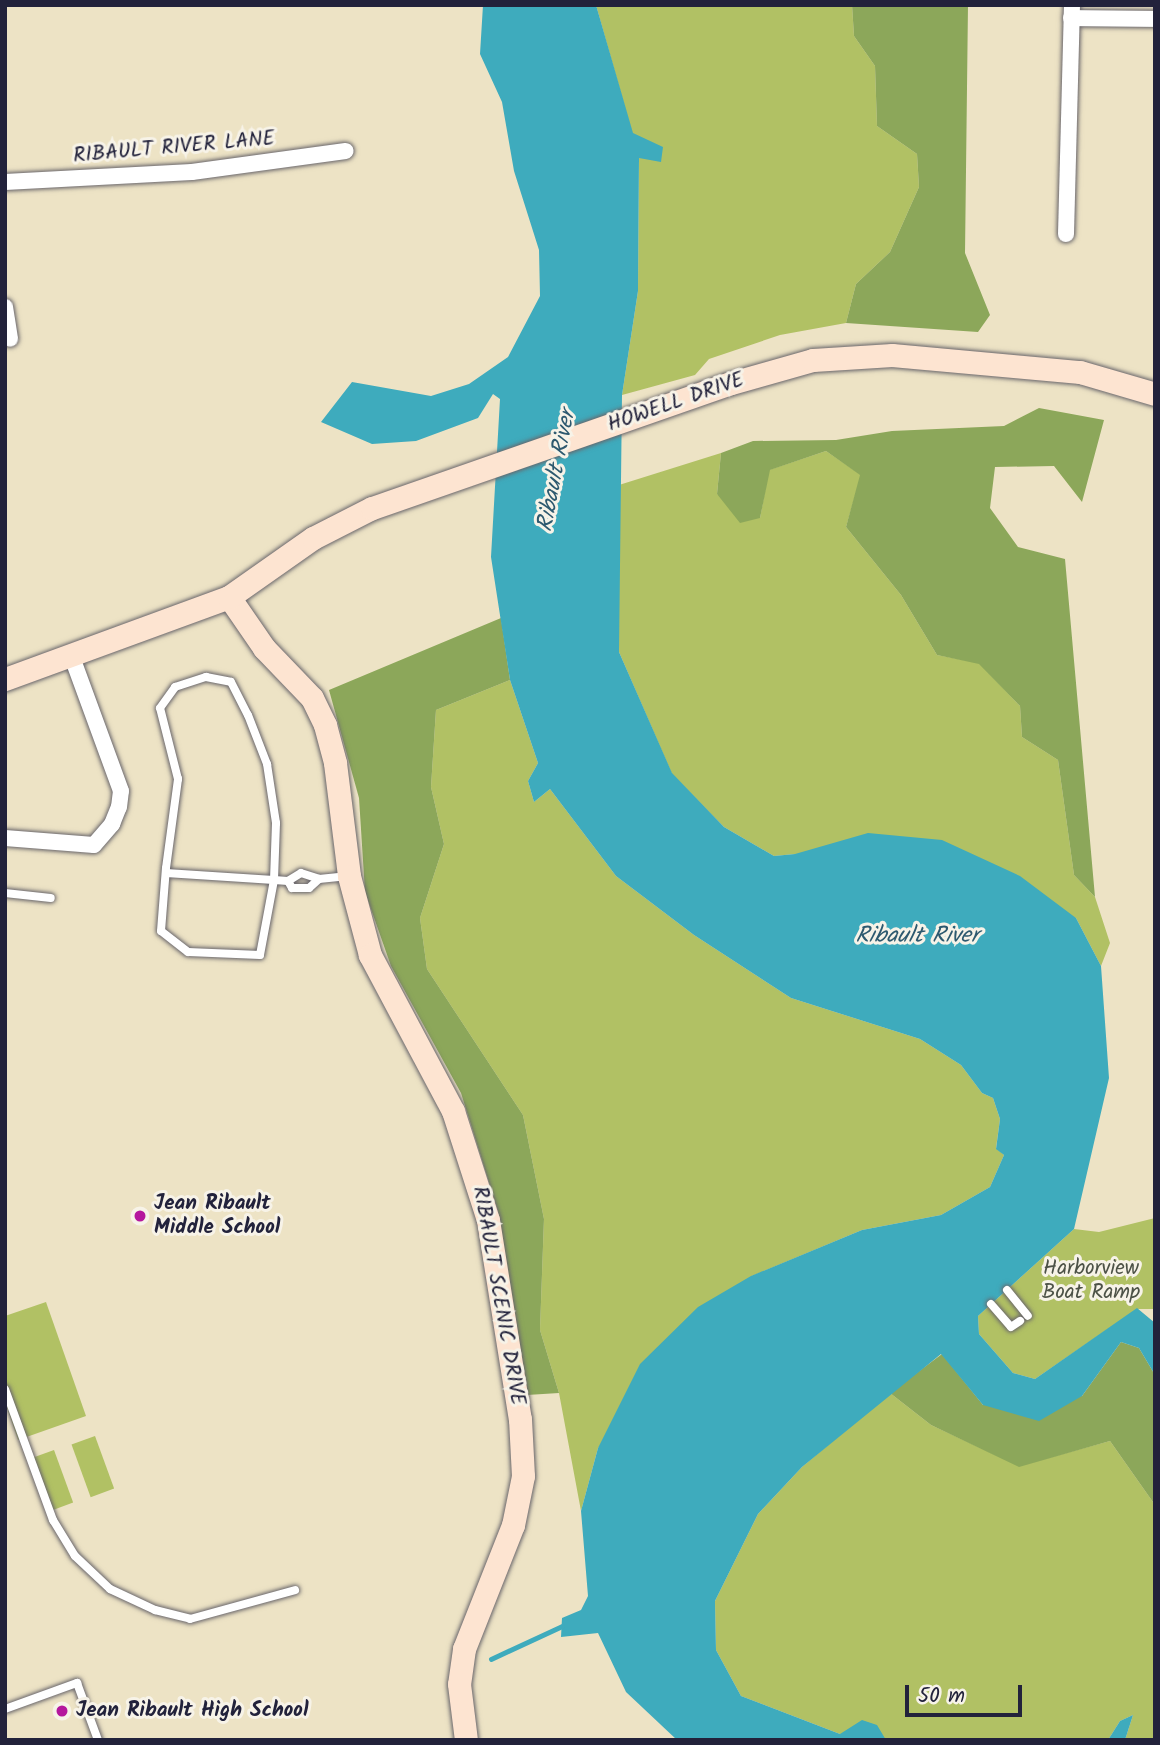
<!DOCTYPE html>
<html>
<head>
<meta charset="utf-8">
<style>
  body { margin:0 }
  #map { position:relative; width:1160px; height:1745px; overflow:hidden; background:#ede3c5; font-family:Kalam,sans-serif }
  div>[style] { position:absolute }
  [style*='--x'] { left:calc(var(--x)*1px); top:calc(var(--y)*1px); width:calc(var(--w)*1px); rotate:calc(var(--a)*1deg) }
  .green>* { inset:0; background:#b1c164; transform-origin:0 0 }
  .forest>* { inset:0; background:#8ca75a }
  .water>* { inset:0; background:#3eabbd }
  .stream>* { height:4.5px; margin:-2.25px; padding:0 2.25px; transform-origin:2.25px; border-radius:2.25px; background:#3eabbd }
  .roads { filter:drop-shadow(0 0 2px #69666b) drop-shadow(0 0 2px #69666b) }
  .lane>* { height:8px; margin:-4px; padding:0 4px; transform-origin:4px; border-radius:4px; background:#fff }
  .street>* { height:16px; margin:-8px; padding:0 8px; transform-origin:8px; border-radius:8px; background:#fff }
  .secondary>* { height:23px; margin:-11.5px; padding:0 11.5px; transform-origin:11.5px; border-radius:11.5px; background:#fde4d1 }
  .dots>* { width:19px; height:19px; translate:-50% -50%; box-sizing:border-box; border:4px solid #f7f3e8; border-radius:50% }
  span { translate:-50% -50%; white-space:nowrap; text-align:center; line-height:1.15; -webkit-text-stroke:6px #f7f3e8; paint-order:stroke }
  .street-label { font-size:21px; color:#22223b }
  .poi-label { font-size:21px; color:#22223b; font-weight:700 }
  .left { translate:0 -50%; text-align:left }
  .park-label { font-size:21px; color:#4d5247 }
  .water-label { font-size:23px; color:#2d596f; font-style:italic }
  .frame { position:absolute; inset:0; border:7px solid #22223b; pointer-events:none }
  .scale { position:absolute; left:905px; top:1685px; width:117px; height:32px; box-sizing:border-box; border:4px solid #22223b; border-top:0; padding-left:9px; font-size:21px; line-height:24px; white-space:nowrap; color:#22223b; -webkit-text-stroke:5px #f7f3e8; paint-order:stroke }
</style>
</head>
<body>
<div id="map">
  <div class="green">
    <i style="clip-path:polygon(596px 5px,852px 5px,854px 36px,875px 66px,877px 126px,917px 154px,919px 187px,890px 252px,856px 284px,846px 323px,780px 335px,709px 359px,695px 375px,622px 395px,638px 291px,639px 157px)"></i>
    <i style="clip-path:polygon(826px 451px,861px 475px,846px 527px,901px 595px,937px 655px,979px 663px,1020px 706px,1022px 737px,1058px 760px,1074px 875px,1095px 897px,1110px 943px,1101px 966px,1076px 918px,795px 854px,774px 856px,724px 827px,672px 774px,619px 652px,619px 485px,721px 453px,717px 494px,760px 518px,769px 470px)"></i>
    <i style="clip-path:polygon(510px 680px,538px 763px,528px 781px,534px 802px,550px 789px,616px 876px,694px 935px,791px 998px,920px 1039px,961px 1065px,982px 1093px,993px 1098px,1000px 1119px,996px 1148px,1004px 1155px,990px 1187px,941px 1215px,862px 1230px,752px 1276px,598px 1448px,581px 1511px,559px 1393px,540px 1330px,544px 1219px,523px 1115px,427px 969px,420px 918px,444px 844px,431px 787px,436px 710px)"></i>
    <i style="clip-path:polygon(1155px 1218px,1155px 1309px,1137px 1309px,1035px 1379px,1013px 1373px,979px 1334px,978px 1316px,1074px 1229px,1099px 1232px)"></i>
    <i style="clip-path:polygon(46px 1302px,86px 1416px,18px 1440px,5px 1402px,5px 1316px)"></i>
    <i style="clip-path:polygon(890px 1393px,931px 1425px,1019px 1466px,1110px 1441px,1155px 1505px,1155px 1740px,1125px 1740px,1133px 1715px,1120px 1721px,1108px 1740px,886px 1740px,840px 1734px,741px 1696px,716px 1650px,715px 1601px,758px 1514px,802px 1467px)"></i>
    <i style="left:95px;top:1436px;width:56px;height:25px;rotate:70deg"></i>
    <i style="left:54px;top:1450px;width:56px;height:25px;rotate:70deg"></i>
  </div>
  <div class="forest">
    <i style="clip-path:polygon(852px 5px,968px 5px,965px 253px,990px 315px,978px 332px,846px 323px,856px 284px,890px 252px,919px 187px,917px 154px,877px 126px,875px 66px,854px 36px)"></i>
    <i style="clip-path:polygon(1039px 408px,1104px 420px,1082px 502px,1054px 466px,995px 467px,990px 508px,1018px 547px,1065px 559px,1095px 897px,1074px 875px,1058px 760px,1022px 737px,1020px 706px,979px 664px,937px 655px,901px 595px,846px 527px,860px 475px,826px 451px,770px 470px,760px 518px,740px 523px,717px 494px,721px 453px,753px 441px,836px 440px,892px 431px,1004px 426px)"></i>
    <i style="clip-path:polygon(501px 618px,510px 680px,436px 710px,431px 787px,444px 844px,420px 918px,427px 969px,523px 1115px,544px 1219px,540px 1330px,559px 1393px,527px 1395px,498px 1211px,461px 1093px,391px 966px,365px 892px,359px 798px,329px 690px)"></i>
    <i style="clip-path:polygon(1121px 1342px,1139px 1348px,1155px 1375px,1155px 1505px,1110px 1441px,1019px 1467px,931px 1425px,890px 1393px,942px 1354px,983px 1405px,1082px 1396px)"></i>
  </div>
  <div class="water">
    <i style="clip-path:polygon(483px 5px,596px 5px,633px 133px,663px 147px,661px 162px,639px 158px,638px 291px,622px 395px,619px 652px,672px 773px,724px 827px,774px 856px,795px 854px,868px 833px,942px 840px,1020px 876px,1076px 918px,1101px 966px,1109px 1078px,1074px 1229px,978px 1316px,979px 1334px,1013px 1373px,1035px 1379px,1137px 1308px,1155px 1323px,1155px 1375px,1139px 1348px,1121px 1342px,1082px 1396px,1039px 1421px,983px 1405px,941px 1354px,802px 1467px,758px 1514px,715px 1601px,716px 1650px,741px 1696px,840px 1734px,862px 1720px,877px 1725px,886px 1740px,677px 1740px,626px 1692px,598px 1633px,561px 1637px,562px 1618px,581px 1610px,588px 1596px,581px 1511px,598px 1448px,640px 1364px,698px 1307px,751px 1276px,862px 1230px,941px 1215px,990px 1187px,1004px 1155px,996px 1149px,1000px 1119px,993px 1098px,982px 1093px,961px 1065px,920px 1039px,791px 998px,694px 935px,616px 876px,550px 789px,534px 802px,528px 781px,538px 763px,510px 680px,491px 557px,500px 399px,493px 394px,478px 418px,416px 441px,372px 444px,321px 422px,352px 382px,431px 396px,469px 384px,508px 357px,540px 296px,539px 250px,514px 171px,502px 102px,480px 54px)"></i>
    <i style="clip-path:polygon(1133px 1715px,1125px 1740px,1108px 1740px,1120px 1721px)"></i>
  </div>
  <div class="stream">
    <i style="--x:491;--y:1659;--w:78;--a:-24.9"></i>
  </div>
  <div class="roads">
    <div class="lane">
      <i style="--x:166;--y:873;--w:108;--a:3.7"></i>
      <i style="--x:274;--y:880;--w:76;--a:100.6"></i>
      <i style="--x:260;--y:955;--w:72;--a:-177.6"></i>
      <i style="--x:188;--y:952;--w:34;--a:-142"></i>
      <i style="--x:161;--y:931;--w:63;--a:-85.5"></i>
      <i style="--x:166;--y:868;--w:90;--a:-82.3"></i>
      <i style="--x:178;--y:779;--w:73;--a:-104.2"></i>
      <i style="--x:160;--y:708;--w:26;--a:-54"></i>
      <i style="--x:175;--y:687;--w:33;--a:-18"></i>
      <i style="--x:206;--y:677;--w:25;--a:11"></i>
      <i style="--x:231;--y:682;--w:37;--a:63"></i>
      <i style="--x:248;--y:715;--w:53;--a:68.8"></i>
      <i style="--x:267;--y:764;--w:60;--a:81.3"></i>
      <i style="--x:276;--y:823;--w:57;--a:92"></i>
      <i style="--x:274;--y:880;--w:14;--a:4"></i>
      <i style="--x:319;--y:879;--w:13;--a:138"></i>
      <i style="--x:309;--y:888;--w:17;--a:180"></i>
      <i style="--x:292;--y:888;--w:8;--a:-120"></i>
      <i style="--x:288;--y:881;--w:15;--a:-32"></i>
      <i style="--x:301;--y:873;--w:19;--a:18"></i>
      <i style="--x:319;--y:879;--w:27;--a:-6"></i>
      <i style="--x:5;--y:893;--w:46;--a:6.2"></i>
      <i style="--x:1007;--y:1290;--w:33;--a:51"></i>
      <i style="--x:991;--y:1304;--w:30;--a:49"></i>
      <i style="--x:1011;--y:1327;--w:11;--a:-34"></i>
      <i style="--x:5;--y:1389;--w:140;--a:69.9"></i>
      <i style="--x:53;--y:1520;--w:42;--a:58.6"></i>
      <i style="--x:75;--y:1556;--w:48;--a:43.3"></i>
      <i style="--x:110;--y:1589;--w:50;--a:25"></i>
      <i style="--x:155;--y:1610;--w:36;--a:14"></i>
      <i style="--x:190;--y:1619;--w:109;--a:-15.4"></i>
      <i style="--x:5;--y:1709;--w:77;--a:-19.9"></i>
      <i style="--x:77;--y:1683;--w:61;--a:69.8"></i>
    </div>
    <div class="street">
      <i style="--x:1071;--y:18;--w:84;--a:0.7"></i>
      <i style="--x:5;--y:182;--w:187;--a:-3.1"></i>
      <i style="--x:192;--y:172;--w:155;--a:-7.8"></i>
      <i style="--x:1066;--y:234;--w:229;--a:-88.5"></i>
      <i style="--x:5;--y:307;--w:32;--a:81"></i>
      <i style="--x:5;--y:838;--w:89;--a:4.5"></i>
      <i style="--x:94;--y:845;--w:28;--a:-49"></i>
      <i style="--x:112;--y:824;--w:18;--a:-68"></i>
      <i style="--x:119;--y:807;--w:16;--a:-83"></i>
      <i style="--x:121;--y:791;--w:143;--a:-110.1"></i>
    </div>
    <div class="secondary">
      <i style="--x:229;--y:597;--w:62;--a:55.5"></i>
      <i style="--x:264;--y:648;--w:69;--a:46.2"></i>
      <i style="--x:312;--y:698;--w:30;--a:64"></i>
      <i style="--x:325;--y:725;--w:39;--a:75"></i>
      <i style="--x:335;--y:763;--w:114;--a:82.9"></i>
      <i style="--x:349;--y:876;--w:82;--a:75.1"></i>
      <i style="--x:370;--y:955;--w:177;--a:62"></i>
      <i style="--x:453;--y:1111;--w:114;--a:72.2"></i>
      <i style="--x:488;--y:1220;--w:202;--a:80.9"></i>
      <i style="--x:520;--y:1419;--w:57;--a:87"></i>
      <i style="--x:523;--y:1476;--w:50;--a:101.5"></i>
      <i style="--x:513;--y:1525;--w:133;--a:111.6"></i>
      <i style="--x:464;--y:1649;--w:35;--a:98"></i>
      <i style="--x:459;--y:1684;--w:56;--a:82.9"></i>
      <i style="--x:5;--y:679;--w:239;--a:-20.1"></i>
      <i style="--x:229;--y:597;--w:103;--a:-35.1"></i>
      <i style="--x:313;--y:538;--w:66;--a:-27"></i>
      <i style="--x:372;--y:508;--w:377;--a:-19.2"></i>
      <i style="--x:728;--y:384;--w:88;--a:-15.8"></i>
      <i style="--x:813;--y:360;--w:79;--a:-3.6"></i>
      <i style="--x:892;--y:355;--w:189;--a:5.2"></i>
      <i style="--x:1080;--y:372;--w:78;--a:16.3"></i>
    </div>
  </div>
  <div class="dots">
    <i style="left:140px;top:1216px;background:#b5179e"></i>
    <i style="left:62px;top:1711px;background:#b5179e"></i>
  </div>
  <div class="street-label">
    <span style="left:174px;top:148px;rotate:-5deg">RIBAULT RIVER LANE</span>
    <span style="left:676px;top:403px;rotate:-19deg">HOWELL DRIVE</span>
    <span style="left:498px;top:1296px;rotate:80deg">RIBAULT SCENIC DRIVE</span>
  </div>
  <div class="poi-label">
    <span class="left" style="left:154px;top:1216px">Jean Ribault<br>Middle School</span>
    <span class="left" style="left:76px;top:1711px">Jean Ribault High School</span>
  </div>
  <div class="park-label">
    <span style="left:1091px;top:1281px">Harborview<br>Boat Ramp</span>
  </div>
  <div class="water-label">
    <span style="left:557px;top:471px;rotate:-79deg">Ribault River</span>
    <span style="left:917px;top:936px">Ribault River</span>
  </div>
  <div class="frame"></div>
  <div class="scale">50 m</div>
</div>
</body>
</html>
